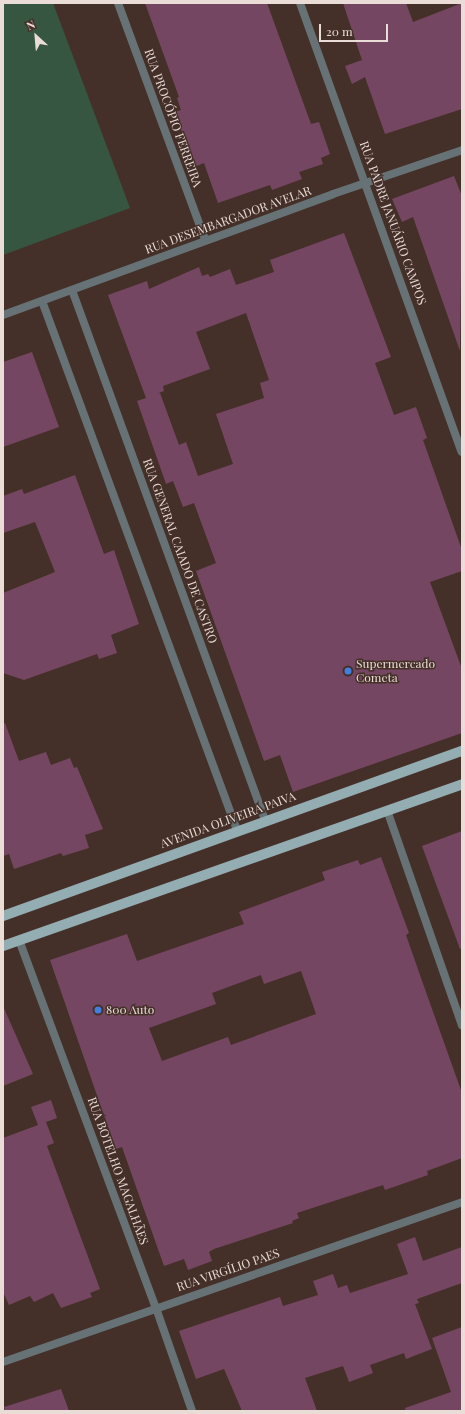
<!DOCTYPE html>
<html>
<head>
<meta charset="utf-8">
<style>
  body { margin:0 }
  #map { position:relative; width:465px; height:1414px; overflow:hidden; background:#453029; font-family:"Playfair Display",serif }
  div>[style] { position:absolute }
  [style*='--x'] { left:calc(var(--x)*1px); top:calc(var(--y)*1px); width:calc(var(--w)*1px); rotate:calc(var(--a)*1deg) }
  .green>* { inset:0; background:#375641 }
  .building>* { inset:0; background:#754661 }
  .street>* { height:8px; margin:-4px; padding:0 4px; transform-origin:4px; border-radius:4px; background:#667275 }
  .primary>* { height:10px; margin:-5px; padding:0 5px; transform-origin:5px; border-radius:5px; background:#94adb2 }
  .dots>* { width:11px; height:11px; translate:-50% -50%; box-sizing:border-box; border:2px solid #453029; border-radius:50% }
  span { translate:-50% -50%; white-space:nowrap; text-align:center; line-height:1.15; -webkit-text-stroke:3px #453029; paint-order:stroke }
  .street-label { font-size:12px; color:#eadcd7 }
  .poi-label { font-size:12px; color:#eadcd7 }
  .left { translate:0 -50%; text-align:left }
  .frame { position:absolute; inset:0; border:4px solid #eadcd7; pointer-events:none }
  .north { position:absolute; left:16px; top:16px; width:40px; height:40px; -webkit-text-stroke:3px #453029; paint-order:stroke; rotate:334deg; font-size:11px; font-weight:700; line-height:16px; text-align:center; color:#eadcd7 }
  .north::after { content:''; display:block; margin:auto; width:14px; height:18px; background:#eadcd7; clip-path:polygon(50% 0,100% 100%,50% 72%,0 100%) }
  .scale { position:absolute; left:319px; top:24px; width:69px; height:18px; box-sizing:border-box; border:2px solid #eadcd7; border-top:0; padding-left:5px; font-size:12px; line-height:14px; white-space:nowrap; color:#eadcd7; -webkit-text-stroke:3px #453029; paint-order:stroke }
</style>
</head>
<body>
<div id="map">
  <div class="green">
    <i style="clip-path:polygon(3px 3px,53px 3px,130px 208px,3px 255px)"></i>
  </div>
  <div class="building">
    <i style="clip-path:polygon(145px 3px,267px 3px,311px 124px,319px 122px,330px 154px,321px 158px,323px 164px,299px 172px,302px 179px,272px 190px,270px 185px,218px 203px,204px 163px,194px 167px,175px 112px,181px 110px,177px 98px,179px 97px)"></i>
    <i style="clip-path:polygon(343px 3px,406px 3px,413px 22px,462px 3px,462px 109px,385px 134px,365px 77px,352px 84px,345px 66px,362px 60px)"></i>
    <i style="clip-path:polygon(454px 176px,462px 196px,460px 351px,413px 217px,402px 222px,392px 199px)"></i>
    <i style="clip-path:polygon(evenodd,344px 233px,391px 357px,375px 363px,394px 415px,416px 407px,427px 438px,423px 440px,462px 550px,462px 571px,430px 582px,462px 669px,462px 733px,293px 792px,280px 755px,264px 761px,196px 571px,216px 563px,194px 503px,183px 507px,173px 481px,166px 484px,137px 401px,146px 398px,108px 295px,147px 281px,149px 289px,199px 267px,202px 276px,208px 274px,210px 277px,230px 269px,236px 285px,274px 272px,270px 260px,344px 233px,246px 313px,269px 380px,260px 383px,264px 398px,216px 414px,233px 464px,198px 476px,186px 442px,179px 445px,160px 393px,156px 394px,164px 391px,163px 386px,210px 369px,196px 332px,246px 313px)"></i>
    <i style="clip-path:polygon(32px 352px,59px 427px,3px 447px,3px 362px)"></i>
    <i style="clip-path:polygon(75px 475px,104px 554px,114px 550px,139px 624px,111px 635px,117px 653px,99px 659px,97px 654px,24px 680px,3px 673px,3px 593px,55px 572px,35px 522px,3px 533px,3px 496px,22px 489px,24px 494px)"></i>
    <i style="clip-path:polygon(5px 723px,19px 761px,46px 752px,51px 765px,70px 758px,74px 768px,77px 767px,103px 829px,85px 835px,89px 848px,63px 856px,61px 853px,14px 869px,9px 854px,3px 856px,3px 724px)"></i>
    <i style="clip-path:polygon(462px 831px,462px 948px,460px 949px,422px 846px)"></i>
    <i style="clip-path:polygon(evenodd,381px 857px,409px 933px,406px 935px,421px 978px,462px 1093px,462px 1158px,427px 1171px,428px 1175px,385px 1190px,383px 1185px,297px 1213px,299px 1218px,292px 1221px,293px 1223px,214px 1249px,209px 1252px,212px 1261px,188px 1270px,184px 1259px,164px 1266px,122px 1147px,116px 1149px,100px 1104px,50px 960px,127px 934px,137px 961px,244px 924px,239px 912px,325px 880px,322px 872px,358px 860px,360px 865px,381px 857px,301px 971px,316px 1014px,231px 1045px,228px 1037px,162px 1061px,149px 1028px,216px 1004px,212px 993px,261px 975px,264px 984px,301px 971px)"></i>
    <i style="clip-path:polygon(3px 1006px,33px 1074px,3px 1086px)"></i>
    <i style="clip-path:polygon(51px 1100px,57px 1118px,46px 1122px,54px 1143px,47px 1146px,100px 1289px,90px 1293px,92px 1297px,61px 1308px,53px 1293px,34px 1302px,30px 1296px,9px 1305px,3px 1292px,3px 1138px,38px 1125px,31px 1107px)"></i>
    <i style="clip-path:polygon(415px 1237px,423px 1261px,462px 1247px,462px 1283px,417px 1299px,419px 1303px,415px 1304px,432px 1349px,406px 1359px,404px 1353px,370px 1365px,373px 1373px,349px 1382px,343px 1366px,305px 1378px,317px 1411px,242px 1411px,224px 1369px,196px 1379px,179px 1331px,280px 1297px,283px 1306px,318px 1295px,313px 1281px,333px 1274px,338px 1288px,347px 1285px,350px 1293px,408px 1274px,397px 1244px)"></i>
    <i style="clip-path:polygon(462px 1327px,462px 1411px,406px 1411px,405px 1408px,451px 1392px,432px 1338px)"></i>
    <i style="clip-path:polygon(61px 1389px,69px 1411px,5px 1411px,4px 1407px)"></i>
  </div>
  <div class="street">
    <i style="--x:118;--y:3;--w:252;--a:69.8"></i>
    <i style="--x:300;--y:3;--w:477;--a:70.2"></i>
    <i style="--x:72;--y:290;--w:564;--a:69.99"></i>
    <i style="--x:42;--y:301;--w:564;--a:69.77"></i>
    <i style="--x:3;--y:315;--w:351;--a:-20.1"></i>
    <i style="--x:333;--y:194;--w:136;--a:-18.8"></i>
    <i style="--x:387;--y:810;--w:228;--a:70.8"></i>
    <i style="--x:19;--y:940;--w:393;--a:69.6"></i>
    <i style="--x:156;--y:1308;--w:109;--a:70.7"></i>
    <i style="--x:3;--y:1362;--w:486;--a:-19.2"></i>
  </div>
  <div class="primary">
    <i style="--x:3;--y:916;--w:488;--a:-19.8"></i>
    <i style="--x:3;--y:946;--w:487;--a:-19.4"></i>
  </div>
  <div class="dots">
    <i style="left:348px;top:671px;background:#3f7fe0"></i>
    <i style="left:98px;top:1010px;background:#3f7fe0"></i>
  </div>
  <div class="street-label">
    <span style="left:173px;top:118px;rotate:70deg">RUA PROCÓPIO FERREIRA</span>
    <span style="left:228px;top:220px;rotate:-20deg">RUA DESEMBARGADOR AVELAR</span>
    <span style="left:393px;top:223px;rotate:70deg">RUA PADRE JANUÁRIO CAMPOS</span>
    <span style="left:180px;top:551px;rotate:70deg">RUA GENERAL CAIADO DE CASTRO</span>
    <span style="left:228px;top:820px;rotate:-20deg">AVENIDA OLIVEIRA PAIVA</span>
    <span style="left:118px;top:1171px;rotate:70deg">RUA BOTELHO MAGALHÃES</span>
    <span style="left:228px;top:1270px;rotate:-19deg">RUA VIRGÍLIO PAES</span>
  </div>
  <div class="poi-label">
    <span class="left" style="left:356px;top:671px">Supermercado<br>Cometa</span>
    <span class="left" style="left:106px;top:1010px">800 Auto</span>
  </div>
  <div class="frame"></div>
  <div class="north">N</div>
  <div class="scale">20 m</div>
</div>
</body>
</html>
